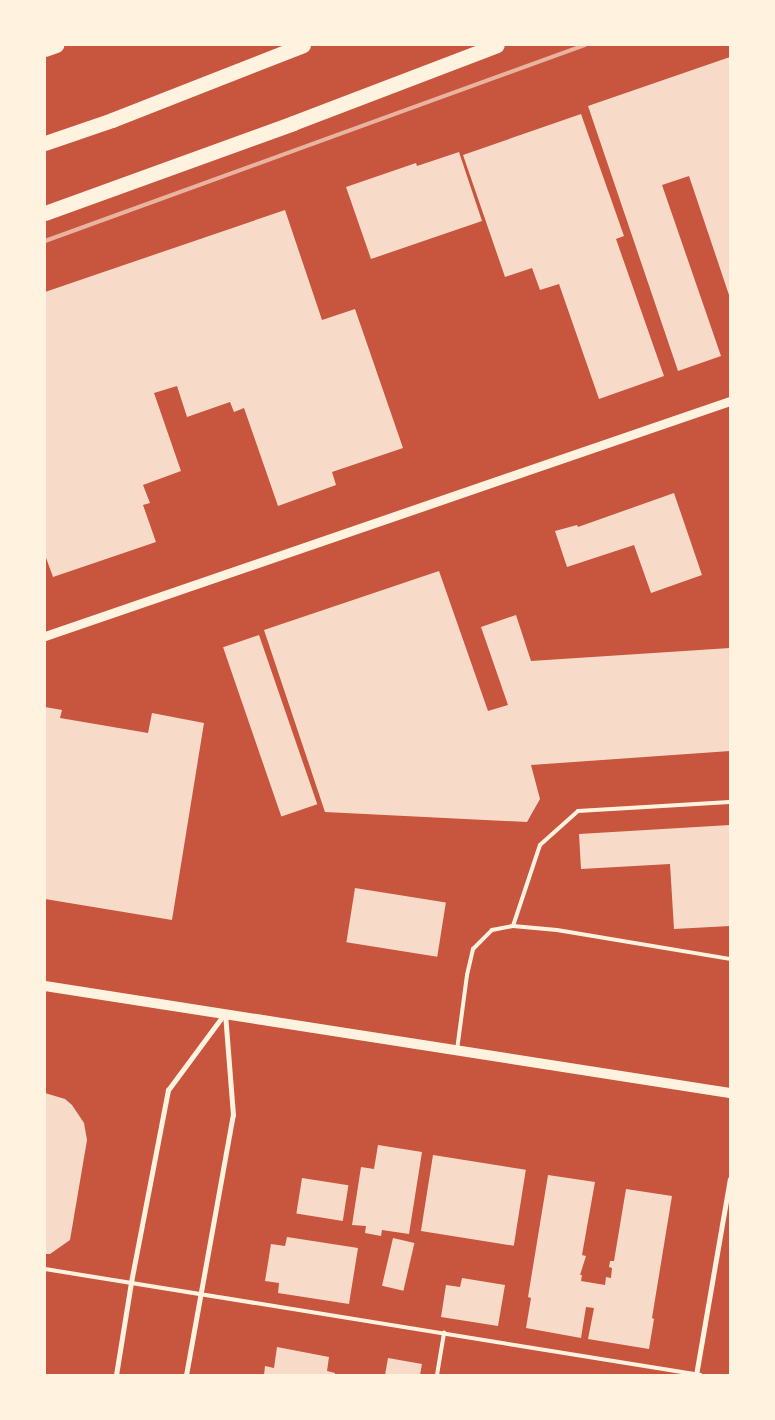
<!DOCTYPE html>
<html>
<head>
<meta charset="utf-8">
<style>
  body { margin:0 }
  #map { position:relative; width:775px; height:1420px; overflow:hidden; background:#c8553d; font-family:Inter,sans-serif }
  div>[style] { position:absolute }
  [style*='--x'] { left:calc(var(--x)*1px); top:calc(var(--y)*1px); width:calc(var(--w)*1px); rotate:calc(var(--a)*1deg) }
  .building>* { inset:0; background:#f7dbc8; transform-origin:0 0 }
  .service>* { height:4px; margin:-2px; padding:0 2px; transform-origin:2px; border-radius:2px; background:#fff3e0 }
  .minor>* { height:5px; margin:-2.5px; padding:0 2.5px; transform-origin:2.5px; border-radius:2.5px; background:#fff3e0 }
  .tertiary>* { height:9px; margin:-4.5px; padding:0 4.5px; transform-origin:4.5px; border-radius:4.5px; background:#fff3e0 }
  .secondary>* { height:10px; margin:-5px; padding:0 5px; transform-origin:5px; border-radius:5px; background:#fff3e0 }
  .motorway>* { height:15px; margin:-7.5px; padding:0 7.5px; transform-origin:7.5px; border-radius:7.5px; background:#fff3e0 }
  .rail>* { height:4px; margin:-2px; padding:0 2px; transform-origin:2px; border-radius:2px; background:#e9b49f }
  span { translate:-50% -50%; white-space:nowrap; text-align:center; line-height:1.15; -webkit-text-stroke:4px #fff3e0; paint-order:stroke }
  .frame { position:absolute; inset:0; border:46px solid #fff3e0; pointer-events:none }
</style>
</head>
<body>
<div id="map">
  <div class="building">
    <i style="clip-path:polygon(730px 57px,730px 298px,689px 176px,662px 185px,721px 356px,678px 371px,588px 106px)"></i>
    <i style="clip-path:polygon(581px 114px,624px 236px,616px 239px,664px 376px,599px 399px,559px 284px,540px 290px,532px 268px,505px 277px,463px 155px)"></i>
    <i style="clip-path:polygon(459px 152px,482px 221px,371px 259px,346px 187px,416px 163px,417px 166px)"></i>
    <i style="clip-path:polygon(285px 210px,322px 320px,355px 309px,403px 448px,332px 472px,336px 485px,278px 506px,244px 408px,234px 412px,230px 402px,187px 417px,177px 386px,154px 393px,181px 471px,143px 485px,150px 503px,143px 505px,156px 542px,53px 577px,45px 555px,45px 292px)"></i>
    <i style="clip-path:polygon(674px 493px,702px 575px,651px 593px,634px 545px,567px 567px,555px 531px,577px 525px,578px 527px)"></i>
    <i style="clip-path:polygon(439px 571px,488px 711px,508px 705px,481px 627px,516px 615px,531px 661px,730px 648px,730px 751px,531px 765px,540px 799px,527px 822px,325px 812px,264px 630px)"></i>
    <i style="left:259px;top:635px;width:179px;height:38px;rotate:71deg"></i>
    <i style="clip-path:polygon(45px 707px,62px 710px,60px 718px,148px 733px,152px 713px,204px 723px,172px 920px,45px 899px)"></i>
    <i style="clip-path:polygon(730px 825px,730px 926px,674px 929px,670px 864px,581px 869px,579px 834px)"></i>
    <i style="left:355px;top:888px;width:92px;height:55px;rotate:9deg"></i>
    <i style="clip-path:polygon(45px 1093px,65px 1099px,72px 1105px,84px 1123px,87px 1140px,70px 1240px,50px 1254px,45px 1254px)"></i>
    <i style="clip-path:polygon(378px 1145px,422px 1152px,409px 1234px,382px 1230px,381px 1236px,365px 1233px,366px 1226px,352px 1225px,361px 1167px,374px 1169px)"></i>
    <i style="left:433px;top:1155px;width:94px;height:77px;rotate:9deg"></i>
    <i style="clip-path:polygon(548px 1175px,595px 1182px,582px 1255px,586px 1256px,580px 1275px,582px 1275px,581px 1281px,605px 1285px,606px 1277px,611px 1278px,612px 1268px,609px 1267px,610px 1261px,614px 1261px,626px 1189px,672px 1196px,652px 1318px,654px 1319px,649px 1349px,588px 1339px,594px 1308px,586px 1307px,581px 1338px,526px 1328px,531px 1298px,528px 1297px)"></i>
    <i style="left:302px;top:1178px;width:47px;height:36px;rotate:9deg"></i>
    <i style="clip-path:polygon(287px 1237px,358px 1248px,349px 1304px,278px 1293px,279px 1283px,265px 1281px,271px 1244px,285px 1246px)"></i>
    <i style="left:393px;top:1238px;width:22px;height:49px;rotate:13deg"></i>
    <i style="clip-path:polygon(462px 1278px,505px 1285px,498px 1326px,441px 1317px,446px 1285px,460px 1287px)"></i>
    <i style="clip-path:polygon(277px 1347px,329px 1357px,327px 1371px,335px 1373px,335px 1375px,264px 1375px,265px 1366px,274px 1368px)"></i>
    <i style="clip-path:polygon(388px 1358px,422px 1364px,420px 1375px,385px 1375px)"></i>
  </div>
  <div class="service">
    <i style="--x:513;--y:926;--w:85;--a:-71.6"></i>
    <i style="--x:540;--y:845;--w:51;--a:-41.8"></i>
    <i style="--x:578;--y:811;--w:152;--a:-3.4"></i>
    <i style="--x:457;--y:1050;--w:76;--a:-82.4"></i>
    <i style="--x:467;--y:975;--w:27;--a:-77"></i>
    <i style="--x:473;--y:949;--w:27;--a:-45"></i>
    <i style="--x:492;--y:930;--w:21;--a:-11"></i>
    <i style="--x:513;--y:926;--w:44;--a:5.2"></i>
    <i style="--x:557;--y:930;--w:175;--a:9.5"></i>
    <i style="--x:45;--y:1269;--w:664;--a:9.19"></i>
    <i style="--x:437;--y:1375;--w:43;--a:-80.5"></i>
  </div>
  <div class="minor">
    <i style="--x:116;--y:1375;--w:94;--a:-80.8"></i>
    <i style="--x:131;--y:1282;--w:196;--a:-79.1"></i>
    <i style="--x:168;--y:1090;--w:96;--a:-53.5"></i>
    <i style="--x:186;--y:1375;--w:264;--a:-79.8"></i>
    <i style="--x:233;--y:1115;--w:102;--a:-94.5"></i>
    <i style="--x:696;--y:1375;--w:199;--a:-80.2"></i>
  </div>
  <div class="tertiary">
    <i style="--x:45;--y:636;--w:724;--a:-18.94"></i>
  </div>
  <div class="secondary">
    <i style="--x:45;--y:986;--w:693;--a:8.88"></i>
  </div>
  <div class="motorway">
    <i style="--x:45;--y:49;--w:12;--a:-20"></i>
    <i style="--x:45;--y:143;--w:71;--a:-18.9"></i>
    <i style="--x:112;--y:120;--w:205;--a:-21.4"></i>
    <i style="--x:45;--y:213;--w:264;--a:-19.9"></i>
    <i style="--x:293;--y:123;--w:218;--a:-20.9"></i>
  </div>
  <div class="rail">
    <i style="--x:45;--y:241;--w:574;--a:-19.95"></i>
  </div>
  <div class="frame"></div>
</div>
</body>
</html>
